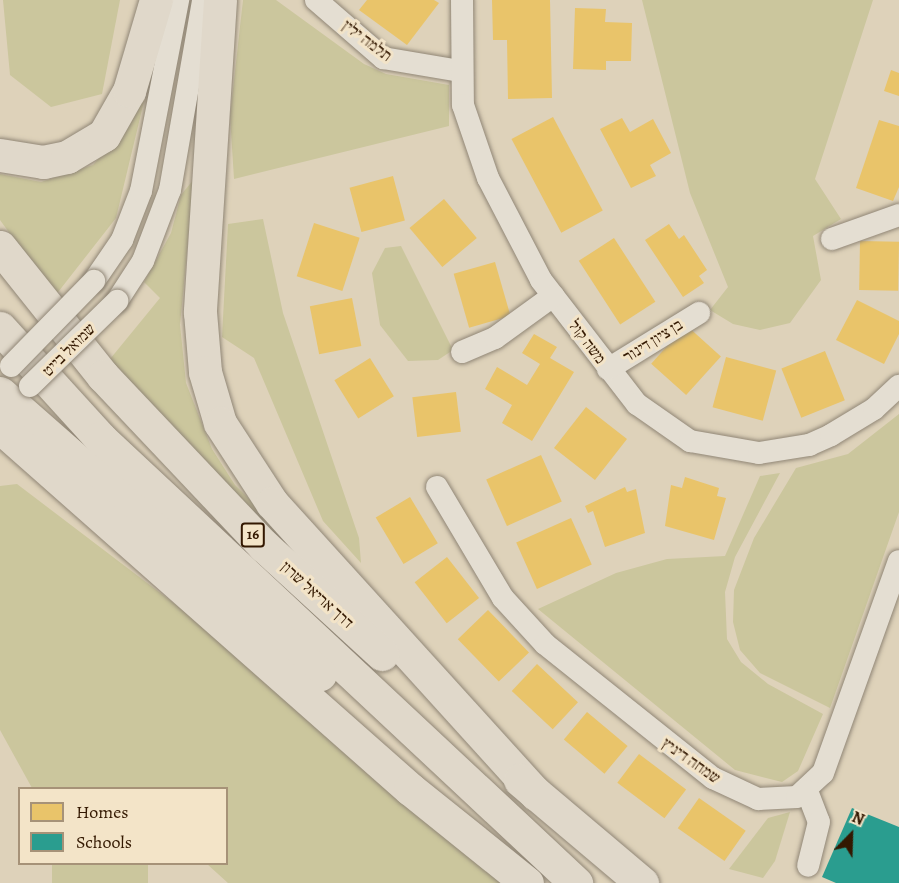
<!DOCTYPE html>
<html>
<head>
<meta charset="utf-8">
<style>
  body { margin:0 }
  #map { position:relative; width:899px; height:883px; overflow:hidden; background:#ded2ba; font-family:Alegreya,"Frank Ruhl Libre",serif }
  div>[style] { position:absolute }
  [style*='--x'] { left:calc(var(--x)*1px); top:calc(var(--y)*1px); width:calc(var(--w)*1px); rotate:calc(var(--a)*1deg) }
  .green>* { inset:0; background:#cbc69d; transform-origin:0 0 }
  .homes>* { inset:0; background:#e9c46a; transform-origin:0 0 }
  .schools>* { inset:0; background:#2a9d8f }
  .roads { filter:drop-shadow(0 0 2px #908676) drop-shadow(0 0 2px #908676) }
  .minor>* { height:22px; margin:-11px; padding:0 11px; transform-origin:11px; border-radius:11px; background:#e4ded2 }
  .highway>* { height:33px; margin:-16.5px; padding:0 16.5px; transform-origin:16.5px; border-radius:16.5px; background:#e0d8ca }
  .bridges { filter:drop-shadow(0 0 2px #908676) drop-shadow(0 0 2px #908676) }
  .minor-bridge>* { height:22px; margin:-11px; padding:0 11px; transform-origin:11px; border-radius:11px; background:#e4ded2 }
  span { translate:-50% -50%; white-space:nowrap; text-align:center; line-height:1.15; -webkit-text-stroke:6px #f3e4c8; paint-order:stroke }
  .shield-label span { padding:2px 4px; background:#f3e4c8; border:2px solid; border-radius:4px; -webkit-text-stroke-width:0 }
  .shield-label { font-size:15px; color:#331801; font-weight:700 }
  .street-label { font-size:16px; color:#331801 }
  .legend { position:absolute; left:18px; top:787px; width:210px; height:78px; box-sizing:border-box; background:#f3e4c8; border:2px solid #a69278; margin:0; padding:8px 10px; list-style:none; font-size:18px; color:#331801 }
  .legend li { display:flex; align-items:center; gap:12px; height:30px }
  .legend b { width:30px; border:2px solid #a69278 }
  .north { position:absolute; left:821px; top:805px; width:60px; height:60px; -webkit-text-stroke:4px #f3e4c8; paint-order:stroke; rotate:23deg; font-size:16px; font-weight:700; line-height:24px; text-align:center; color:#331801 }
  .north::after { content:''; display:block; margin:auto; width:21px; height:27px; background:#331801; clip-path:polygon(50% 0,100% 100%,50% 72%,0 100%) }
</style>
</head>
<body>
<div id="map">
  <div class="green">
    <i style="clip-path:polygon(3px 0,120px 0,102px 94px,51px 107px,10px 75px)"></i>
    <i style="clip-path:polygon(243px 0,276px 0,364px 64px,386px 74px,449px 85px,449px 126px,234px 179px,230px 116px)"></i>
    <i style="clip-path:polygon(642px 0,873px 0,815px 179px,841px 219px,813px 236px,821px 280px,790px 323px,760px 330px,733px 324px,710px 310px,728px 287px,690px 193px)"></i>
    <i style="clip-path:polygon(151px 72px,116px 218px,55px 296px,0 220px,0 174px,41px 182px,93px 165px,112px 143px)"></i>
    <i style="clip-path:polygon(194px 179px,180px 325px,186px 383px,212px 449px,235px 485px,281px 531px,272px 539px,106px 364px,160px 298px,144px 282px,171px 233px,181px 195px)"></i>
    <i style="clip-path:polygon(263px 219px,283px 313px,359px 538px,361px 563px,323px 521px,254px 358px,222px 337px,228px 224px)"></i>
    <i style="clip-path:polygon(401px 246px,453px 350px,438px 360px,408px 361px,380px 325px,372px 273px,385px 248px)"></i>
    <i style="clip-path:polygon(899px 414px,899px 512px,830px 708px,760px 673px,740px 650px,733px 622px,734px 590px,754px 538px,796px 468px,848px 454px)"></i>
    <i style="clip-path:polygon(780px 473px,735px 557px,725px 592px,727px 639px,741px 662px,768px 684px,823px 714px,798px 771px,782px 782px,735px 770px,538px 609px,616px 573px,667px 559px,725px 556px,760px 476px)"></i>
    <i style="clip-path:polygon(17px 484px,213px 633px,504px 883px,228px 883px,207px 864px,226px 864px,226px 788px,32px 788px,0 730px,0 486px)"></i>
    <i style="clip-path:polygon(790px 812px,775px 861px,763px 878px,729px 869px,768px 818px)"></i>
    <i style="left:52px;top:864px;width:96px;height:19px"></i>
  </div>
  <div class="homes">
    <i style="clip-path:polygon(367px 0,434px 0,439px 3px,407px 45px,359px 10px)"></i>
    <i style="clip-path:polygon(492px 0,550px 0,552px 98px,508px 99px,507px 40px,493px 40px)"></i>
    <i style="clip-path:polygon(575px 8px,606px 9px,605px 22px,632px 23px,631px 61px,606px 61px,606px 70px,573px 69px)"></i>
    <i style="clip-path:polygon(891px 70px,899px 73px,899px 96px,884px 91px)"></i>
    <i style="left:553px;top:117px;width:106px;height:47px;rotate:62deg"></i>
    <i style="clip-path:polygon(622px 118px,630px 132px,653px 119px,671px 153px,650px 165px,656px 176px,631px 188px,600px 129px)"></i>
    <i style="clip-path:polygon(879px 120px,899px 126px,899px 187px,893px 201px,856px 188px)"></i>
    <i style="left:393px;top:176px;width:46px;height:45px;rotate:75deg"></i>
    <i style="left:444px;top:199px;width:51px;height:45px;rotate:50deg"></i>
    <i style="left:314px;top:223px;width:48px;height:56px;rotate:18deg"></i>
    <i style="clip-path:polygon(669px 224px,679px 239px,684px 235px,707px 270px,699px 276px,704px 283px,683px 297px,645px 240px)"></i>
    <i style="left:614px;top:238px;width:76px;height:42px;rotate:57deg"></i>
    <i style="left:860px;top:241px;width:39px;height:49px;rotate:1deg"></i>
    <i style="left:495px;top:262px;width:56px;height:43px;rotate:74deg"></i>
    <i style="left:352px;top:298px;width:49px;height:43px;rotate:79deg"></i>
    <i style="clip-path:polygon(857px 300px,899px 321px,899px 334px,884px 364px,836px 340px)"></i>
    <i style="left:686px;top:325px;width:47px;height:52px;rotate:42deg"></i>
    <i style="clip-path:polygon(534px 334px,557px 347px,550px 358px,574px 372px,532px 441px,502px 423px,512px 405px,485px 389px,497px 367px,527px 385px,540px 364px,522px 353px)"></i>
    <i style="left:825px;top:351px;width:53px;height:47px;rotate:68deg"></i>
    <i style="left:726px;top:357px;width:52px;height:52px;rotate:15deg"></i>
    <i style="left:370px;top:358px;width:45px;height:42px;rotate:58deg"></i>
    <i style="left:456px;top:392px;width:40px;height:44px;rotate:83deg"></i>
    <i style="left:586px;top:407px;width:52px;height:52px;rotate:38deg"></i>
    <i style="left:541px;top:455px;width:51px;height:60px;rotate:66deg"></i>
    <i style="clip-path:polygon(685px 477px,719px 488px,717px 496px,726px 498px,714px 540px,665px 526px,671px 485px,682px 488px)"></i>
    <i style="clip-path:polygon(625px 487px,627px 492px,636px 489px,645px 533px,605px 547px,593px 511px,588px 513px,585px 506px)"></i>
    <i style="left:410px;top:497px;width:54px;height:40px;rotate:59deg"></i>
    <i style="left:571px;top:518px;width:51px;height:60px;rotate:66deg"></i>
    <i style="left:447px;top:557px;width:52px;height:41px;rotate:52deg"></i>
    <i style="left:488px;top:610px;width:59px;height:42px;rotate:46deg"></i>
    <i style="left:537px;top:664px;width:56px;height:37px;rotate:43deg"></i>
    <i style="left:587px;top:712px;width:53px;height:36px;rotate:40deg"></i>
    <i style="left:639px;top:754px;width:59px;height:36px;rotate:37deg"></i>
    <i style="left:699px;top:798px;width:57px;height:37px;rotate:35deg"></i>
  </div>
  <div class="schools">
    <i style="clip-path:polygon(852px 808px,899px 827px,899px 883px,836px 883px,822px 877px)"></i>
  </div>
  <div class="roads">
    <div class="minor">
      <i style="--x:316;--y:0;--w:89;--a:40.9"></i>
      <i style="--x:383;--y:58;--w:78;--a:9.6"></i>
      <i style="--x:462;--y:0;--w:105;--a:89.5"></i>
      <i style="--x:463;--y:105;--w:77;--a:71.1"></i>
      <i style="--x:488;--y:178;--w:115;--a:62.5"></i>
      <i style="--x:541;--y:280;--w:157;--a:52.3"></i>
      <i style="--x:637;--y:404;--w:65;--a:34.9"></i>
      <i style="--x:690;--y:441;--w:70;--a:9.9"></i>
      <i style="--x:759;--y:453;--w:51;--a:-9.1"></i>
      <i style="--x:809;--y:445;--w:24;--a:-24"></i>
      <i style="--x:831;--y:435;--w:50;--a:-31.2"></i>
      <i style="--x:874;--y:409;--w:34;--a:-43"></i>
      <i style="--x:832;--y:239;--w:71;--a:-19.7"></i>
      <i style="--x:94;--y:281;--w:50;--a:-55.7"></i>
      <i style="--x:122;--y:240;--w:53;--a:-68.8"></i>
      <i style="--x:141;--y:191;--w:195;--a:-79"></i>
      <i style="--x:117;--y:301;--w:48;--a:-57"></i>
      <i style="--x:143;--y:261;--w:76;--a:-69.2"></i>
      <i style="--x:170;--y:190;--w:193;--a:-80.1"></i>
      <i style="--x:462;--y:352;--w:36;--a:-23"></i>
      <i style="--x:495;--y:338;--w:72;--a:-35.9"></i>
      <i style="--x:608;--y:369;--w:107;--a:-31.6"></i>
      <i style="--x:437;--y:487;--w:129;--a:59.3"></i>
      <i style="--x:503;--y:598;--w:62;--a:47.6"></i>
      <i style="--x:545;--y:644;--w:215;--a:38.6"></i>
      <i style="--x:713;--y:778;--w:50;--a:25"></i>
      <i style="--x:758;--y:799;--w:39;--a:-3"></i>
      <i style="--x:797;--y:797;--w:35;--a:-43"></i>
      <i style="--x:823;--y:773;--w:225;--a:-70.3"></i>
      <i style="--x:807;--y:791;--w:33;--a:69"></i>
      <i style="--x:819;--y:822;--w:45;--a:104"></i>
    </div>
    <div class="highway">
      <i style="--x:220;--y:0;--w:313;--a:93.7"></i>
      <i style="--x:200;--y:312;--w:60;--a:85.2"></i>
      <i style="--x:205;--y:372;--w:53;--a:73.6"></i>
      <i style="--x:220;--y:423;--w:95;--a:57"></i>
      <i style="--x:272;--y:503;--w:393;--a:47.8"></i>
      <i style="--x:0;--y:155;--w:44;--a:9.2"></i>
      <i style="--x:43;--y:162;--w:25;--a:-12"></i>
      <i style="--x:67;--y:157;--w:43;--a:-30.7"></i>
      <i style="--x:104;--y:135;--w:51;--a:-60.4"></i>
      <i style="--x:129;--y:91;--w:95;--a:-73.5"></i>
      <i style="--x:0;--y:247;--w:165;--a:51.4"></i>
      <i style="--x:103;--y:376;--w:234;--a:46.6"></i>
      <i style="--x:264;--y:546;--w:160;--a:42.5"></i>
      <i style="--x:0;--y:328;--w:149;--a:47.7"></i>
      <i style="--x:100;--y:438;--w:652;--a:43.07"></i>
      <i style="--x:0;--y:393;--w:426;--a:41.3"></i>
      <i style="--x:0;--y:427;--w:547;--a:41.44"></i>
      <i style="--x:410;--y:789;--w:150;--a:38.8"></i>
      <i style="--x:520;--y:780;--w:160;--a:40.2"></i>
    </div>
  </div>
  <div class="bridges">
    <div class="minor-bridge">
      <i style="--x:11;--y:366;--w:119;--a:-45.7"></i>
      <i style="--x:30;--y:386;--w:122;--a:-44.3"></i>
    </div>
  </div>
  <div class="shield-label">
    <span style="left:253px;top:535px">16</span>
  </div>
  <div class="street-label">
    <span style="left:367px;top:41px;rotate:37deg">תלמה ילין</span>
    <span style="left:653px;top:341px;rotate:-32deg">בן ציון דינור</span>
    <span style="left:587px;top:342px;rotate:53deg">משה קול</span>
    <span style="left:69px;top:350px;rotate:-45deg">שמואל בייט</span>
    <span style="left:317px;top:595px;rotate:42deg">דרך אריאל שרון</span>
    <span style="left:691px;top:761px;rotate:35deg">שמחה דיניץ</span>
  </div>
  <ul class="legend">
  <li><b style="height:16px;background:#e9c46a"></b>Homes</li>
  <li><b style="height:16px;background:#2a9d8f"></b>Schools</li>
  </ul>
  <div class="north">N</div>
</div>
</body>
</html>
